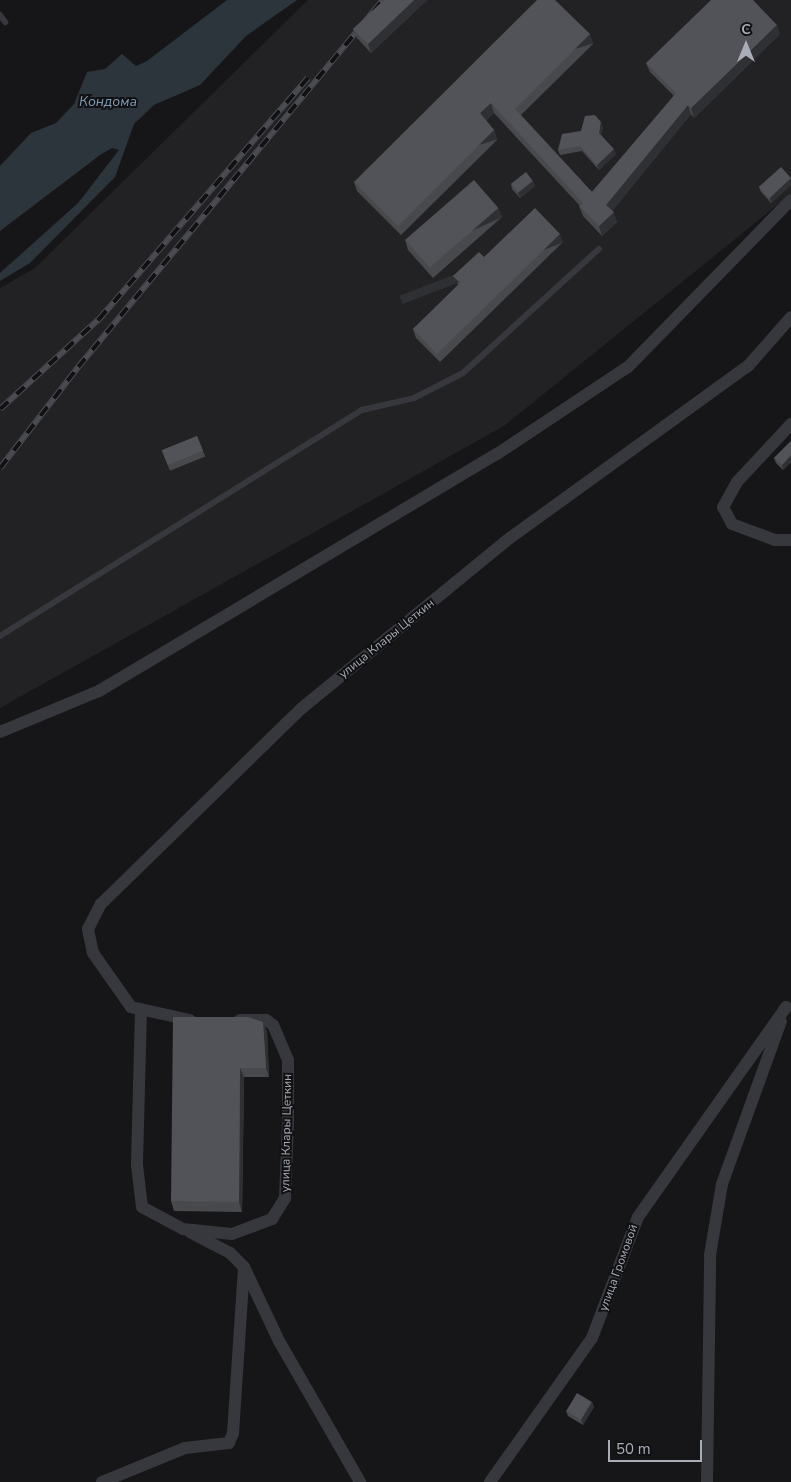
<!DOCTYPE html>
<html>
<head>
<meta charset="utf-8">
<style>
  body { margin:0 }
  #map { position:relative; width:791px; height:1482px; overflow:hidden; background:#161618; font-family:"Nunito Sans",sans-serif }
  div>[style] { position:absolute }
  [style*='--x'] { left:calc(var(--x)*1px); top:calc(var(--y)*1px); width:calc(var(--w)*1px); rotate:calc(var(--a)*1deg) }
  .built>* { inset:0; background:#222225 }
  .water>* { inset:0; background:#2c353c }
  .service>* { height:6px; margin:-3px; padding:0 3px; transform-origin:3px; border-radius:3px; background:#37383d }
  .minor>* { height:12px; margin:-6px; padding:0 6px; transform-origin:6px; border-radius:6px; background:#37383d }
  .rail>* { height:5.5px; margin-top:-2.75px; transform-origin:0; background:repeating-linear-gradient(90deg,#111113 0 11px,#4a4c52 0 22px); box-sizing:border-box; border-block:1px solid #4a4c52 }
  .wall>* { inset:0; background:#47494d; transform-origin:0 0 }
  .shaded-wall>* { inset:0; background:#2f3033; transform-origin:0 0 }
  .building>* { inset:0; background:#525359; transform-origin:0 0 }
  span { translate:-50% -50%; white-space:nowrap; text-align:center; line-height:1.15; -webkit-text-stroke:4px #111113; paint-order:stroke }
  .street-label { font-size:12px; color:#a8adb8 }
  .water-label { font-size:14px; color:#7f9bb3; font-style:italic }
  .north { position:absolute; left:721px; top:20px; width:50px; height:50px; -webkit-text-stroke:4px #111113; paint-order:stroke; rotate:0deg; font-size:14px; font-weight:700; line-height:20px; text-align:center; color:#a8adb8 }
  .north::after { content:''; display:block; margin:auto; width:18px; height:22px; background:#a8adb8; clip-path:polygon(50% 0,100% 100%,50% 72%,0 100%) }
  .scale { position:absolute; left:608px; top:1440px; width:94px; height:22px; box-sizing:border-box; border:2px solid #a8adb8; border-top:0; padding-left:6px; font-size:15px; line-height:18px; white-space:nowrap; color:#a8adb8; -webkit-text-stroke:4px #111113; paint-order:stroke }
</style>
</head>
<body>
<div id="map">
  <div class="built">
    <i style="clip-path:polygon(308px 0,791px 0,791px 194px,504px 426px,0 708px,0 288px,35px 268px)"></i>
  </div>
  <div class="water">
    <i style="clip-path:polygon(227px 0,297px 0,246px 36px,200px 85px,154px 105px,134px 124px,115px 177px,30px 263px,0 281px,0 273px,78px 203px,119px 150px,112px 148px,100px 155px,0 231px,0 166px,31px 133px,56px 123px,74px 104px,87px 72px,105px 69px,122px 54px,136px 66px,147px 61px)"></i>
  </div>
  <div class="service">
    <i style="--x:0;--y:15;--w:9;--a:54"></i>
    <i style="--x:0;--y:636;--w:427;--a:-32"></i>
    <i style="--x:362;--y:410;--w:53;--a:-13"></i>
    <i style="--x:414;--y:398;--w:55;--a:-27"></i>
    <i style="--x:463;--y:373;--w:184;--a:-42.4"></i>
  </div>
  <div class="minor">
    <i style="--x:791;--y:424;--w:79;--a:133"></i>
    <i style="--x:737;--y:482;--w:29;--a:119"></i>
    <i style="--x:723;--y:507;--w:19;--a:62"></i>
    <i style="--x:732;--y:524;--w:46;--a:20.4"></i>
    <i style="--x:775;--y:540;--w:16;--a:0"></i>
    <i style="--x:0;--y:732;--w:107;--a:-22.5"></i>
    <i style="--x:99;--y:691;--w:463;--a:-30.8"></i>
    <i style="--x:497;--y:454;--w:157;--a:-33.6"></i>
    <i style="--x:628;--y:367;--w:233;--a:-45.7"></i>
    <i style="--x:141;--y:1010;--w:155;--a:91.5"></i>
    <i style="--x:137;--y:1165;--w:42;--a:83.2"></i>
    <i style="--x:142;--y:1207;--w:47;--a:28.2"></i>
    <i style="--x:183;--y:1229;--w:49;--a:5.8"></i>
    <i style="--x:232;--y:1234;--w:43;--a:-20.6"></i>
    <i style="--x:272;--y:1219;--w:25;--a:-58"></i>
    <i style="--x:285;--y:1198;--w:76;--a:-87.7"></i>
    <i style="--x:288;--y:1122;--w:62;--a:-90"></i>
    <i style="--x:288;--y:1060;--w:38;--a:-113"></i>
    <i style="--x:273;--y:1025;--w:9;--a:-144"></i>
    <i style="--x:266;--y:1020;--w:26;--a:180"></i>
    <i style="--x:190;--y:1020;--w:60;--a:-167.6"></i>
    <i style="--x:131;--y:1007;--w:66;--a:-125.1"></i>
    <i style="--x:93;--y:953;--w:25;--a:-102"></i>
    <i style="--x:88;--y:929;--w:28;--a:-63"></i>
    <i style="--x:101;--y:904;--w:281;--a:-44.3"></i>
    <i style="--x:302;--y:708;--w:269;--a:-39.3"></i>
    <i style="--x:510;--y:538;--w:294;--a:-35.9"></i>
    <i style="--x:748;--y:366;--w:65;--a:-48.7"></i>
    <i style="--x:244;--y:1267;--w:82;--a:64.7"></i>
    <i style="--x:279;--y:1341;--w:163;--a:60.1"></i>
    <i style="--x:102;--y:1482;--w:90;--a:-22.3"></i>
    <i style="--x:185;--y:1448;--w:44;--a:-6.5"></i>
    <i style="--x:229;--y:1443;--w:11;--a:-68"></i>
    <i style="--x:233;--y:1433;--w:166;--a:-86.2"></i>
    <i style="--x:244;--y:1267;--w:20;--a:-135"></i>
    <i style="--x:230;--y:1253;--w:45;--a:-152.3"></i>
    <i style="--x:490;--y:1482;--w:176;--a:-54.7"></i>
    <i style="--x:592;--y:1338;--w:129;--a:-69.2"></i>
    <i style="--x:638;--y:1217;--w:257;--a:-54.8"></i>
    <i style="--x:707;--y:1482;--w:227;--a:-89.2"></i>
    <i style="--x:710;--y:1255;--w:72;--a:-80.4"></i>
    <i style="--x:722;--y:1184;--w:173;--a:-70.1"></i>
  </div>
  <div class="rail">
    <i style="--x:0;--y:409;--w:134;--a:-42.3"></i>
    <i style="--x:99;--y:319;--w:319;--a:-49.1"></i>
    <i style="--x:0;--y:468;--w:128;--a:-52.3"></i>
    <i style="--x:78;--y:367;--w:477;--a:-50.3"></i>
  </div>
  <div class="wall">
    <i style="clip-path:polygon(384px 0,427px 0,371px 53px,357px 38px,353px 29px)"></i>
    <i style="clip-path:polygon(590px 34px,593px 44px,521px 115px,592px 192px,674px 96px,650px 72px,646px 63px,780px 34px,694px 118px,691px 114px,612px 211px,617px 222px,602px 236px,583px 216px,579px 206px,580px 206px,494px 113px,486px 120px,494px 130px,497px 140px,401px 235px,357px 191px,354px 182px)"></i>
    <i style="clip-path:polygon(603px 127px,601px 135px,616px 154px,599px 170px,582px 151px,560px 155px,558px 150px,581px 131px)"></i>
    <i style="clip-path:polygon(533px 181px,535px 186px,520px 198px,512px 189px,511px 184px)"></i>
    <i style="clip-path:polygon(791px 185px,771px 203px,761px 192px,759px 187px)"></i>
    <i style="clip-path:polygon(498px 208px,502px 217px,433px 278px,408px 250px,405px 240px)"></i>
    <i style="clip-path:polygon(563px 242px,440px 362px,416px 338px,413px 329px,458px 285px,453px 276px,484px 257px)"></i>
    <i style="left:197px;top:436px;width:22px;height:38px;rotate:68deg"></i>
    <i style="clip-path:polygon(791px 441px,791px 462px,783px 470px,776px 463px,774px 458px)"></i>
    <i style="clip-path:polygon(263px 1022px,267px 1032px,269px 1077px,244px 1077px,242px 1212px,174px 1211px,171px 1201px)"></i>
    <i style="clip-path:polygon(592px 1402px,594px 1407px,583px 1425px,568px 1416px,566px 1411px)"></i>
  </div>
  <div class="shaded-wall">
    <i style="clip-path:polygon(414px 0,427px 0,371px 53px,368px 44px)"></i>
    <i style="clip-path:polygon(777px 25px,780px 34px,694px 118px,691px 108px)"></i>
    <i style="left:590px;top:34px;width:10px;height:106px;rotate:73deg"></i>
    <i style="clip-path:polygon(491px 103px,494px 113px,483px 122px,480px 113px)"></i>
    <i style="clip-path:polygon(688px 105px,691px 114px,610px 214px,606px 205px)"></i>
    <i style="clip-path:polygon(601px 122px,603px 127px,600px 138px,599px 133px)"></i>
    <i style="left:494px;top:130px;width:10px;height:136px;rotate:73deg"></i>
    <i style="clip-path:polygon(614px 149px,616px 154px,599px 170px,597px 165px)"></i>
    <i style="clip-path:polygon(791px 178px,791px 185px,771px 203px,770px 198px)"></i>
    <i style="clip-path:polygon(533px 181px,535px 186px,520px 198px,518px 193px)"></i>
    <i style="left:498px;top:208px;width:10px;height:91px;rotate:66deg"></i>
    <i style="clip-path:polygon(614px 212px,617px 222px,602px 236px,599px 226px)"></i>
    <i style="left:560px;top:234px;width:9px;height:172px;rotate:69deg"></i>
    <i style="clip-path:polygon(791px 455px,791px 462px,783px 470px,782px 465px)"></i>
    <i style="clip-path:polygon(263px 1022px,267px 1032px,269px 1077px,266px 1068px)"></i>
    <i style="clip-path:polygon(240px 1068px,244px 1077px,242px 1212px,239px 1202px)"></i>
    <i style="clip-path:polygon(592px 1402px,594px 1407px,583px 1425px,581px 1420px)"></i>
  </div>
  <div class="building">
    <i style="clip-path:polygon(384px 0,414px 0,368px 44px,353px 29px)"></i>
    <i style="clip-path:polygon(537px 0,555px 0,590px 34px,515px 109px,592px 192px,676px 93px,646px 63px,711px 0,753px 0,777px 25px,691px 108px,688px 105px,606px 205px,614px 212px,599px 226px,579px 206px,583px 203px,491px 103px,480px 113px,494px 130px,398px 226px,354px 182px)"></i>
    <i style="clip-path:polygon(595px 115px,601px 122px,599px 133px,614px 149px,597px 165px,580px 146px,558px 150px,562px 134px,581px 131px,585px 116px)"></i>
    <i style="left:781px;top:167px;width:15px;height:30px;rotate:48deg"></i>
    <i style="left:526px;top:172px;width:11px;height:19px;rotate:52deg"></i>
    <i style="left:474px;top:180px;width:37px;height:91px;rotate:49deg"></i>
    <i style="clip-path:polygon(535px 208px,560px 234px,437px 354px,413px 329px,460px 283px,453px 276px,479px 252px,484px 257px)"></i>
    <i style="left:197px;top:436px;width:16px;height:38px;rotate:68deg"></i>
    <i style="clip-path:polygon(791px 441px,791px 455px,782px 465px,774px 458px)"></i>
    <i style="clip-path:polygon(173px 1017px,248px 1017px,263px 1022px,266px 1068px,240px 1068px,239px 1202px,171px 1201px)"></i>
    <i style="left:577px;top:1393px;width:17px;height:21px;rotate:31deg"></i>
  </div>
  <div class="street-label">
    <span style="left:387px;top:639px;rotate:-39deg">улица Клары Цеткин</span>
    <span style="left:287px;top:1133px;rotate:-89deg">улица Клары Цеткин</span>
    <span style="left:619px;top:1268px;rotate:-70deg">улица Громовой</span>
  </div>
  <div class="water-label">
    <span style="left:108px;top:102px">Кондома</span>
  </div>
  <div class="north">С</div>
  <div class="scale">50 m</div>
</div>
</body>
</html>
